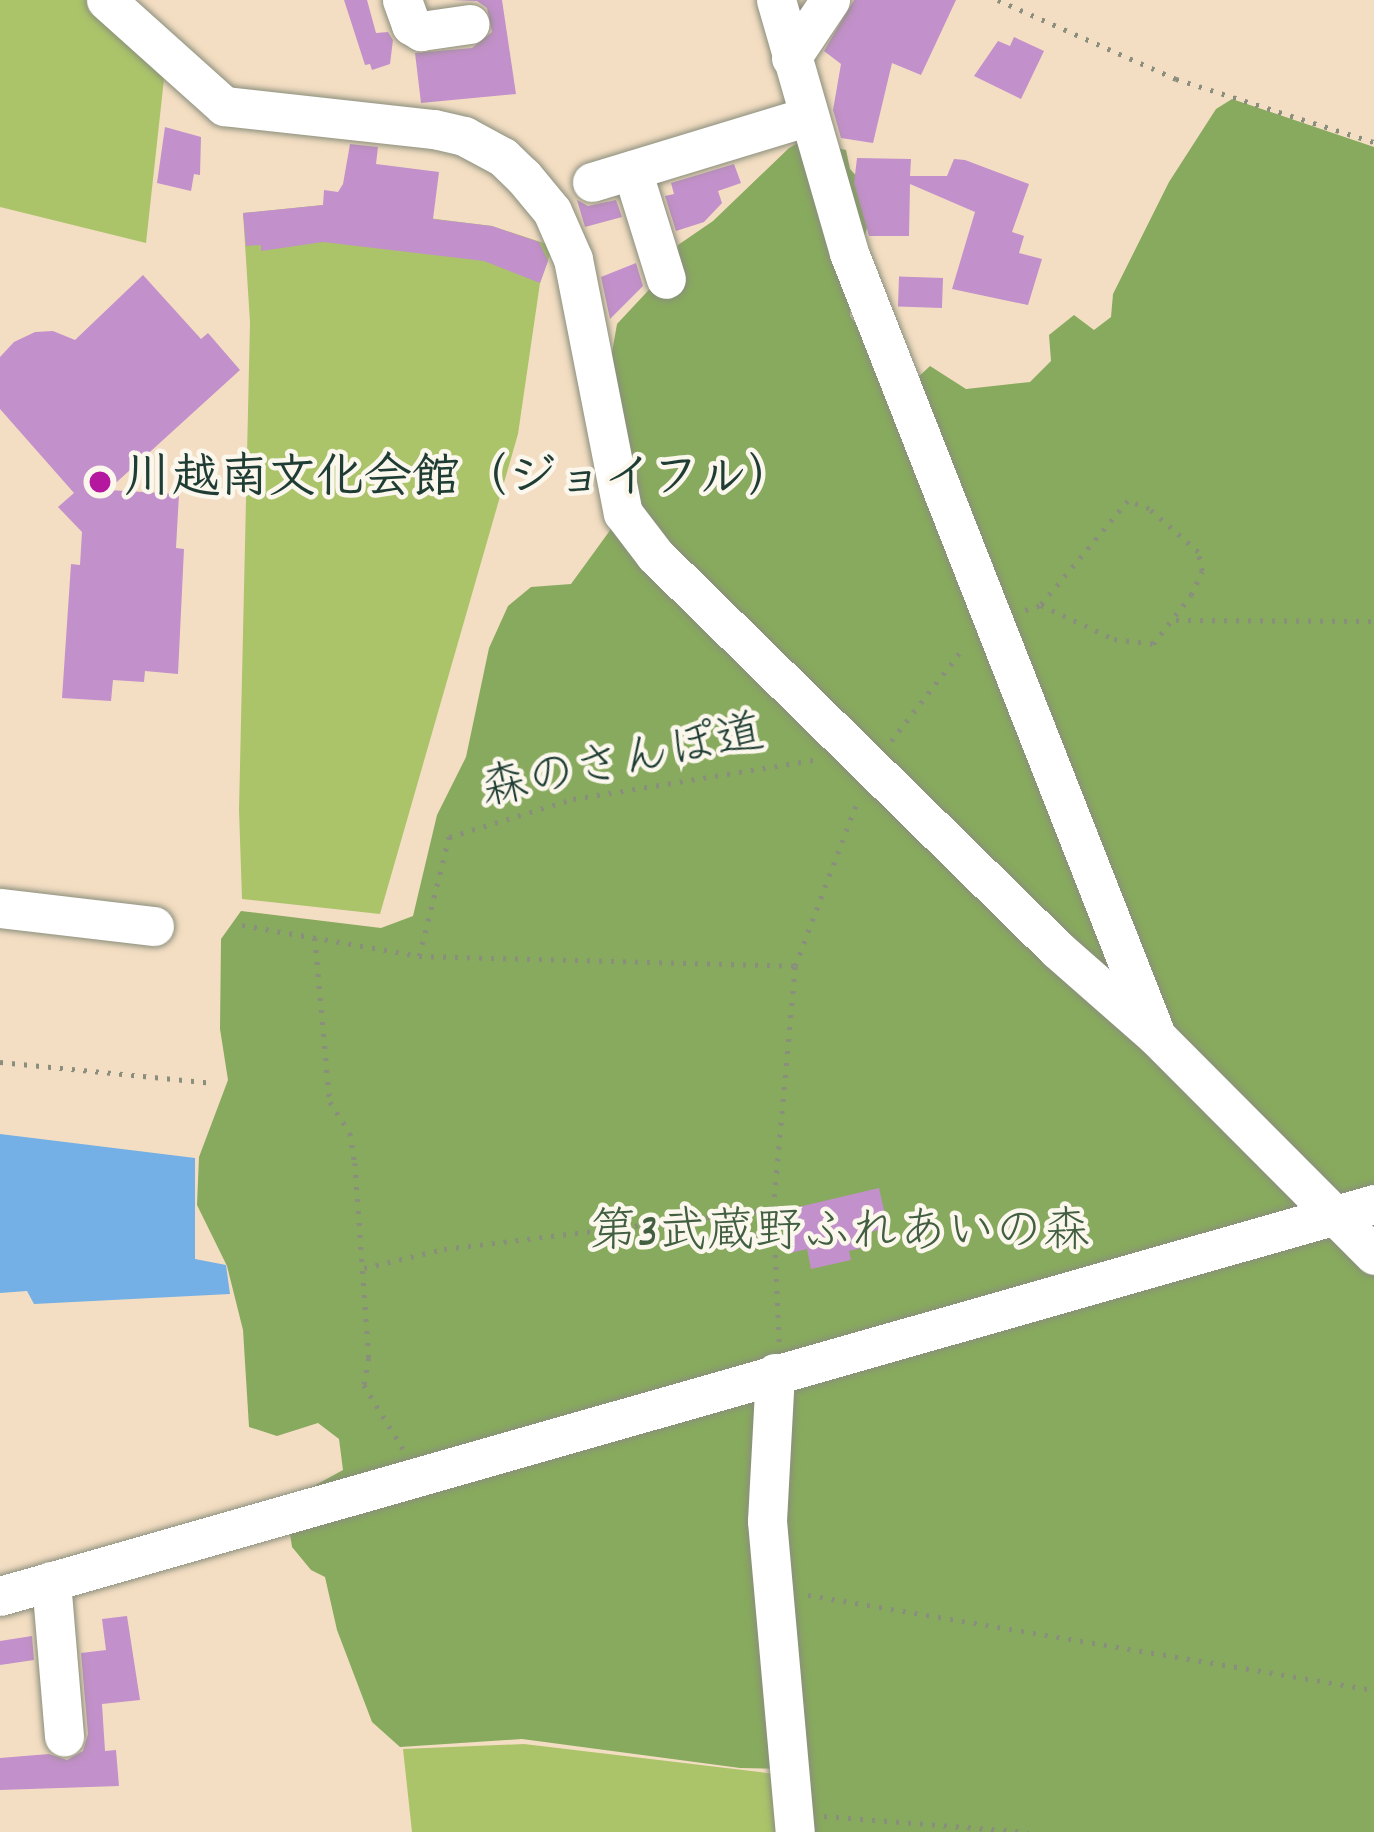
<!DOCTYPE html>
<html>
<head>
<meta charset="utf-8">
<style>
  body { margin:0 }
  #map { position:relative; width:1374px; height:1832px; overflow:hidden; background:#f4dec3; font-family:Dekko,"Klee One",sans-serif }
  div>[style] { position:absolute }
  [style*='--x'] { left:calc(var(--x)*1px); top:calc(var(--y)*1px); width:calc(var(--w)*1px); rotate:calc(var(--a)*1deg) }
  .green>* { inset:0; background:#abc46a }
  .forest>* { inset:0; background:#88aa5e }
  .water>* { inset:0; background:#74b0e6 }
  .building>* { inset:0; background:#c290ca; transform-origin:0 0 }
  .path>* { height:4.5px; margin-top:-2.25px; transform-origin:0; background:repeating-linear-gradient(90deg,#8a8e7c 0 3px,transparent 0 12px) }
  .roads { filter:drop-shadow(0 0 3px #8a8e7c) drop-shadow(0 0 3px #8a8e7c) }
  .minor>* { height:39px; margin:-19.5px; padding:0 19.5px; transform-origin:19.5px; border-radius:19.5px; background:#fff }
  .dots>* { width:33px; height:33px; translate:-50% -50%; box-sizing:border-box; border:6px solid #fbf7ec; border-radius:50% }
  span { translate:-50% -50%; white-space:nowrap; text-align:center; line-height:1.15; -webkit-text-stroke:9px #fbf7ec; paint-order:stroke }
  .poi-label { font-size:48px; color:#1f3d34; font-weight:700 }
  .left { translate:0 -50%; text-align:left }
  .street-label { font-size:48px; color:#1f3d34 }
  .park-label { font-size:48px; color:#425f42 }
</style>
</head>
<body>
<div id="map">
  <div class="green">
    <i style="clip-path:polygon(0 0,86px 0,164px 79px,146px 243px,0 207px)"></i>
    <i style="clip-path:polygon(323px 205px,492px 226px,553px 246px,540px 283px,518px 434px,380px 914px,242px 899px,239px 810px,250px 322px,243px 213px)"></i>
    <i style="clip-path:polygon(524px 1744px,784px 1775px,789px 1832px,412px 1832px,403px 1749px)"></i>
  </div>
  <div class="forest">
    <i style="clip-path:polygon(1232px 99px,1374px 147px,1374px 1832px,805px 1832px,798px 1769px,740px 1768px,522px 1739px,400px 1747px,372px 1722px,337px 1630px,325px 1577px,311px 1570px,292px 1547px,285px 1502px,343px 1470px,339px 1439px,318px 1423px,277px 1436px,249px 1427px,243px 1330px,227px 1266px,197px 1205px,199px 1157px,228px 1080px,220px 1029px,221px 939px,241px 911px,381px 928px,413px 916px,437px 815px,466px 757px,489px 648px,508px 606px,531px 587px,571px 584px,611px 529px,611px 358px,617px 324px,673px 264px,678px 245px,713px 221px,789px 148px,803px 140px,846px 150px,850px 169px,859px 179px,868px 225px,851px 278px,850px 316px,887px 365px,899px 395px,930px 366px,966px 389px,1030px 382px,1051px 361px,1049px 335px,1074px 315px,1094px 330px,1111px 317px,1113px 294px,1169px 182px,1216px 109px)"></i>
  </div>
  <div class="water">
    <i style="clip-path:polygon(0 1134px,195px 1158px,195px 1259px,226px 1265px,230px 1294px,34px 1304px,27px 1291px,0 1293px)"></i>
  </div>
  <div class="building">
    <i style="clip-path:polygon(344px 0,367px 0,376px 33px,388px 32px,393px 40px,390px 64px,372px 70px,370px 64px,365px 65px)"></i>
    <i style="clip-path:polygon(451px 0,502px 0,516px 94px,421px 103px,415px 53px,472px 48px,492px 32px,487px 8px,477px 1px)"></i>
    <i style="clip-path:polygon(854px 0,956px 0,921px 75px,892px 63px,873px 143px,841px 138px,833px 110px,841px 64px,824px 51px)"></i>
    <i style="clip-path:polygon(1014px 37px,1044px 51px,1021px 99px,974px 76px,998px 41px,1010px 46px)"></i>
    <i style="clip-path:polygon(165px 127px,201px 137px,200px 175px,194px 174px,191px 191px,157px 183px)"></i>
    <i style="clip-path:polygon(350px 144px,378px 147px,376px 164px,439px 172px,433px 219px,492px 226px,539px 242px,548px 261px,540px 283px,484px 261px,323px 242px,261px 251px,261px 245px,246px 246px,243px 213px,323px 205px,324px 190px,338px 192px,343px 184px)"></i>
    <i style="clip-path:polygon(857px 158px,911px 159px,910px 176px,947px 176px,954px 159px,965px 160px,1029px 184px,1012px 232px,1024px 236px,1019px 253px,1042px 259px,1028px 305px,952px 289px,975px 212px,910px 184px,909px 236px,869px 236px,854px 183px)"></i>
    <i style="clip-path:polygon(734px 164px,741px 183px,718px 191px,722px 203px,704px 222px,676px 231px,665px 196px,674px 194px,671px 183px)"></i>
    <i style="clip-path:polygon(577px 200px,588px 206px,616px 200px,622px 217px,585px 227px)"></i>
    <i style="clip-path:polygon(636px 263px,643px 286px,610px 319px,601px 277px)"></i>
    <i style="clip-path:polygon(143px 275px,201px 339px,208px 333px,240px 370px,108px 490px,179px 494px,176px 548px,184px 549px,178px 674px,145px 671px,144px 682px,113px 680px,111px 701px,62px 698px,71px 564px,80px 565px,82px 532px,58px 507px,74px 493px,0 409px,0 357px,14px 342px,35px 332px,53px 331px,75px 340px)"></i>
    <i style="left:943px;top:278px;width:30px;height:44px;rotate:92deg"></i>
    <i style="clip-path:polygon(879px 1188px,888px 1228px,866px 1233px,870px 1246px,849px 1251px,851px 1260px,811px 1269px,807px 1249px,791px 1253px,790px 1209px)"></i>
    <i style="clip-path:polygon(127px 1616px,140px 1700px,102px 1704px,105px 1751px,116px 1750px,119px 1786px,0 1790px,0 1758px,49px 1754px,67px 1760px,83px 1751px,88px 1734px,81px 1653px,106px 1650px,102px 1619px)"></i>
    <i style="clip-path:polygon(32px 1636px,34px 1660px,0 1665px,0 1641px)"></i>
  </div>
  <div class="path">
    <i style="--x:998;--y:0;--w:195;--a:23.9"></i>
    <i style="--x:1176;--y:79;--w:208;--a:17.7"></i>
    <i style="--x:1025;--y:610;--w:17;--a:-17"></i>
    <i style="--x:1041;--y:605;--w:81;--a:25"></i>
    <i style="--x:1114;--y:639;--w:39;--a:7"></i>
    <i style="--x:1153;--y:644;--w:62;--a:-52.2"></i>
    <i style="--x:1191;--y:595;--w:26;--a:-65"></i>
    <i style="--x:1202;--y:571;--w:19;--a:-102"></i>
    <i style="--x:1198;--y:552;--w:65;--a:-138.7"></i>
    <i style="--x:1149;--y:509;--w:22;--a:-159"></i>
    <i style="--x:1128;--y:501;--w:136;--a:129.9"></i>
    <i style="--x:1176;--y:620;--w:198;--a:0.3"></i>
    <i style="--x:891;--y:741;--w:120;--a:-52.1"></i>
    <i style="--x:242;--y:925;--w:180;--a:9.9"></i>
    <i style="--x:419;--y:956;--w:376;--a:1.5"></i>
    <i style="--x:315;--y:938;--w:165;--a:84.8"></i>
    <i style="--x:330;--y:1102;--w:37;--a:57"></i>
    <i style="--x:350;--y:1133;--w:30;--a:81"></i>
    <i style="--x:355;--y:1163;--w:196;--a:85.9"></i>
    <i style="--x:369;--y:1358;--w:27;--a:100"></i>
    <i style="--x:364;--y:1385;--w:75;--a:58.6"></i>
    <i style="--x:419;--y:956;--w:123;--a:-75.9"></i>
    <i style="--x:449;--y:837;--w:130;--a:-17"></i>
    <i style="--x:573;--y:799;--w:244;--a:-9.2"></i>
    <i style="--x:0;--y:1062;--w:215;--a:5.6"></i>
    <i style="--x:364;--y:1268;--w:82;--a:-13.4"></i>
    <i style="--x:444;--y:1249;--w:331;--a:-6.9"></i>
    <i style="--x:779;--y:1342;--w:133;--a:-92.6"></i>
    <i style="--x:773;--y:1209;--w:244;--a:-84.8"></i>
    <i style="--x:795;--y:966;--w:175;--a:-69.3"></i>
    <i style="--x:808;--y:1595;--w:574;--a:9.53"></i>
    <i style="--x:824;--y:1816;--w:205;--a:4.5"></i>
  </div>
  <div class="roads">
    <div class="minor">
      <i style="--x:106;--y:0;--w:159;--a:41.9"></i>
      <i style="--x:224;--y:106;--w:211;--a:6.3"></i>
      <i style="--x:434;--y:129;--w:31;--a:13"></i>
      <i style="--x:464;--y:136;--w:44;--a:28.3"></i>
      <i style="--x:503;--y:157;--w:28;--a:44"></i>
      <i style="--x:523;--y:176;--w:45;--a:50.4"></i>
      <i style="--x:552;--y:211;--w:52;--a:66.4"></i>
      <i style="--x:573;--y:259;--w:259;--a:78.9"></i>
      <i style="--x:623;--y:513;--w:53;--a:52.7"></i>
      <i style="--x:655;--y:555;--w:564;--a:44.43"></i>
      <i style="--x:1058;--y:950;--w:130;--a:41.3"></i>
      <i style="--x:1156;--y:1036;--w:309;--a:45.1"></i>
      <i style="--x:402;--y:0;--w:27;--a:70"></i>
      <i style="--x:411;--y:25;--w:12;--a:31"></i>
      <i style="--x:421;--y:31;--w:49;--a:-8.3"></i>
      <i style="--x:776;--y:0;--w:263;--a:73.9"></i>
      <i style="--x:849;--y:253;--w:835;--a:68.57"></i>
      <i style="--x:791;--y:58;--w:70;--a:-56.1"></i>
      <i style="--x:632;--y:170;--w:114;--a:72.7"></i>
      <i style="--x:592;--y:182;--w:224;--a:-16.9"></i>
      <i style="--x:0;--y:908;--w:155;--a:6.7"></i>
      <i style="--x:775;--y:1373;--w:148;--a:93.1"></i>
      <i style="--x:767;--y:1521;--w:312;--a:84.9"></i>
      <i style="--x:51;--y:1581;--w:156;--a:85.2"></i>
      <i style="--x:0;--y:1596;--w:1429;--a:-15.92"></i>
    </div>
  </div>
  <div class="dots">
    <i style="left:100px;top:482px;background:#b5179e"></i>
  </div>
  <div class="poi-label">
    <span class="left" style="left:124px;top:482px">川越南文化会館（ジョイフル）</span>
  </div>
  <div class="street-label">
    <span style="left:623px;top:765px;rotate:-12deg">森のさんぽ道</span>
  </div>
  <div class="park-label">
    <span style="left:840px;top:1236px">第3武蔵野ふれあいの森</span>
  </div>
</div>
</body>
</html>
